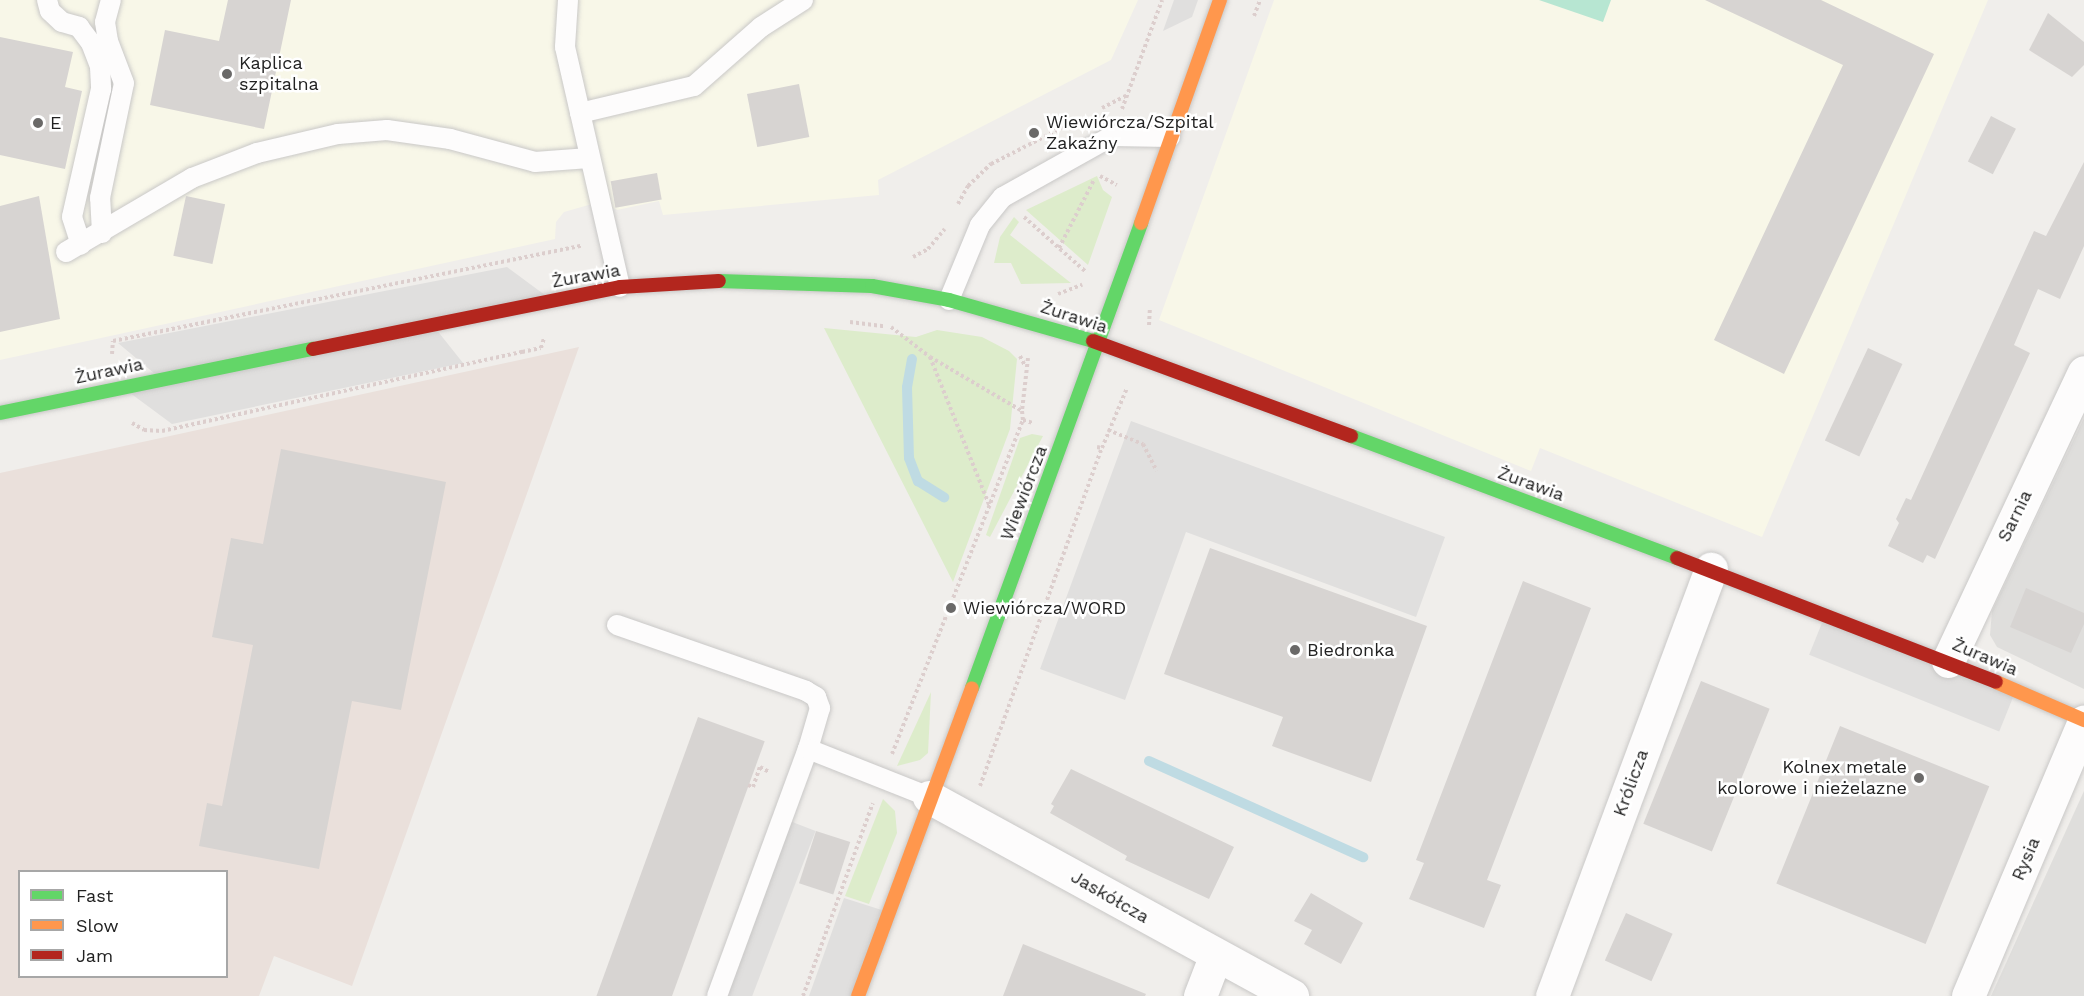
<!DOCTYPE html>
<html>
<head>
<meta charset="utf-8">
<style>
  body { margin:0 }
  #map { position:relative; width:2084px; height:996px; overflow:hidden; background:#f0eeeb; font-family:"Work Sans",sans-serif }
  div>[style] { position:absolute }
  [style*='--x'] { left:calc(var(--x)*1px); top:calc(var(--y)*1px); width:calc(var(--w)*1px); rotate:calc(var(--a)*1deg) }
  .residential>* { inset:0; background:#dfdedc }
  .education>* { inset:0; background:#f8f7e8 }
  .military>* { inset:0; background:#eae0db }
  .grass>* { inset:0; background:#ddeccb }
  .pitch>* { inset:0; background:#b7e6d2 }
  .parking>* { inset:0; background:#e0dfde; transform-origin:0 0 }
  .stream>* { height:10px; margin:-5px; padding:0 5px; transform-origin:5px; border-radius:5px; background:#bfdbe3 }
  .building>* { inset:0; background:#d7d4d2; transform-origin:0 0 }
  .path>* { height:4px; margin-top:-2px; transform-origin:0; background:repeating-linear-gradient(90deg,#dccecd 0 3px,transparent 0 6px) }
  .roads { filter:drop-shadow(0 0 2px #c9c8c7) drop-shadow(0 0 2px #c9c8c7) }
  .lane>* { height:20px; margin:-10px; padding:0 10px; transform-origin:10px; border-radius:10px; background:#fdfcfc }
  .street>* { height:33px; margin:-16.5px; padding:0 16.5px; transform-origin:16.5px; border-radius:16.5px; background:#fdfcfc }
  .fast>* { height:14px; margin:-7px; padding:0 7px; transform-origin:7px; border-radius:7px; background:#63d668 }
  .slow>* { height:14px; margin:-7px; padding:0 7px; transform-origin:7px; border-radius:7px; background:#ff974d }
  .jam>* { height:14px; margin:-7px; padding:0 7px; transform-origin:7px; border-radius:7px; background:#b3261e }
  .dots>* { width:16px; height:16px; translate:-50% -50%; box-sizing:border-box; border:3px solid #fff; border-radius:50% }
  span { translate:-50% -50%; white-space:nowrap; text-align:center; line-height:1.15; -webkit-text-stroke:5px #fff; paint-order:stroke }
  .poi-label { font-size:18px; color:#222 }
  .left { translate:0 -50%; text-align:left }
  .right { translate:-100% -50%; text-align:right }
  .street-label { font-size:18px; color:#222 }
  .legend { position:absolute; left:18px; top:870px; width:210px; height:108px; box-sizing:border-box; background:#fff; border:2px solid #a7a7a7; margin:0; padding:8px 10px; list-style:none; font-size:18px; color:#222 }
  .legend li { display:flex; align-items:center; gap:12px; height:30px }
  .legend b { width:30px; border:2px solid #a7a7a7 }
</style>
</head>
<body>
<div id="map">
  <div class="residential">
    <i style="clip-path:polygon(2084px 418px,2084px 689px,1997px 647px,1990px 635px,1992px 611px)"></i>
    <i style="clip-path:polygon(2084px 791px,2084px 996px,1991px 996px)"></i>
  </div>
  <div class="education">
    <i style="clip-path:polygon(0 0,1138px 0,1111px 60px,878px 180px,879px 195px,663px 215px,659px 201px,617px 210px,599px 202px,564px 212px,556px 222px,555px 239px,0 360px)"></i>
    <i style="clip-path:polygon(1274px 0,1988px 0,1762px 537px,1540px 448px,1531px 471px,1159px 320px)"></i>
  </div>
  <div class="military">
    <i style="clip-path:polygon(evenodd,579px 347px,352px 986px,274px 956px,259px 996px,0 996px,0 473px,579px 347px,20px 872px,226px 872px,226px 976px,20px 976px,20px 872px)"></i>
  </div>
  <div class="grass">
    <i style="clip-path:polygon(1097px 176px,1103px 190px,1112px 197px,1088px 265px,1026px 210px)"></i>
    <i style="clip-path:polygon(1014px 217px,1019px 222px,1010px 235px,1071px 283px,1021px 284px,1011px 263px,994px 263px,1000px 237px)"></i>
    <i style="clip-path:polygon(824px 328px,916px 337px,937px 330px,982px 337px,1009px 351px,1017px 359px,1010px 429px,953px 582px)"></i>
    <i style="clip-path:polygon(1032px 434px,1043px 436px,990px 537px,986px 535px,1020px 438px)"></i>
    <i style="clip-path:polygon(931px 692px,928px 753px,920px 760px,897px 766px)"></i>
    <i style="clip-path:polygon(883px 799px,895px 811px,897px 833px,869px 904px,845px 896px)"></i>
  </div>
  <div class="pitch">
    <i style="clip-path:polygon(1539px 0,1611px 0,1603px 22px)"></i>
  </div>
  <div class="parking">
    <i style="clip-path:polygon(1174px 0,1198px 0,1192px 17px,1163px 31px)"></i>
    <i style="clip-path:polygon(507px 267px,553px 301px,432px 324px,463px 363px,172px 424px,122px 387px,161px 379px,118px 343px)"></i>
    <i style="clip-path:polygon(1131px 421px,1445px 537px,1416px 617px,1186px 532px,1125px 700px,1040px 669px)"></i>
    <i style="left:1826px;top:613px;width:205px;height:45px;rotate:22deg"></i>
    <i style="left:782px;top:818px;width:36px;height:189px;rotate:21deg"></i>
    <i style="clip-path:polygon(844px 898px,888px 912px,858px 996px,809px 996px)"></i>
  </div>
  <div class="stream">
    <i style="--x:912;--y:359;--w:28;--a:100"></i>
    <i style="--x:907;--y:387;--w:71;--a:88.4"></i>
    <i style="--x:909;--y:458;--w:25;--a:69"></i>
    <i style="--x:918;--y:481;--w:31;--a:32"></i>
    <i style="--x:1149;--y:761;--w:235;--a:24.2"></i>
  </div>
  <div class="building">
    <i style="clip-path:polygon(228px 0,291px 0,264px 129px,150px 105px,165px 30px,219px 41px)"></i>
    <i style="clip-path:polygon(1705px 0,1821px 0,1934px 54px,1784px 374px,1714px 340px,1843px 65px)"></i>
    <i style="clip-path:polygon(2048px 13px,2084px 42px,2084px 65px,2072px 77px,2029px 50px)"></i>
    <i style="clip-path:polygon(0 37px,73px 52px,65px 87px,82px 91px,65px 169px,0 155px)"></i>
    <i style="left:799px;top:84px;width:54px;height:53px;rotate:79deg"></i>
    <i style="left:1991px;top:116px;width:28px;height:51px;rotate:27deg"></i>
    <i style="clip-path:polygon(2084px 162px,2084px 246px,2060px 299px,2038px 289px,2014px 345px,2030px 353px,1935px 559px,1927px 555px,1923px 563px,1888px 546px,1899px 523px,1896px 519px,1906px 498px,1911px 500px,2034px 231px,2046px 236px)"></i>
    <i style="left:657px;top:173px;width:27px;height:47px;rotate:80deg"></i>
    <i style="clip-path:polygon(39px 196px,60px 319px,0 332px,0 206px)"></i>
    <i style="left:186px;top:196px;width:40px;height:61px;rotate:12deg"></i>
    <i style="left:1868px;top:348px;width:38px;height:102px;rotate:25deg"></i>
    <i style="clip-path:polygon(281px 449px,446px 482px,401px 710px,352px 701px,319px 869px,199px 846px,207px 803px,222px 806px,253px 645px,212px 637px,231px 538px,263px 544px)"></i>
    <i style="clip-path:polygon(1210px 548px,1427px 626px,1371px 782px,1272px 746px,1283px 717px,1164px 674px)"></i>
    <i style="clip-path:polygon(1523px 581px,1591px 608px,1487px 880px,1501px 885px,1484px 928px,1409px 899px,1424px 863px,1416px 860px)"></i>
    <i style="clip-path:polygon(2026px 588px,2084px 613px,2084px 624px,2071px 653px,2010px 627px)"></i>
    <i style="left:1701px;top:681px;width:74px;height:154px;rotate:22deg"></i>
    <i style="left:698px;top:717px;width:71px;height:297px;rotate:20deg"></i>
    <i style="left:1840px;top:726px;width:161px;height:170px;rotate:22deg"></i>
    <i style="clip-path:polygon(1071px 769px,1234px 847px,1209px 899px,1125px 860px,1127px 856px,1050px 813px,1054px 806px,1051px 804px)"></i>
    <i style="left:816px;top:831px;width:36px;height:55px;rotate:18deg"></i>
    <i style="clip-path:polygon(1311px 893px,1363px 923px,1341px 964px,1304px 944px,1312px 930px,1294px 921px)"></i>
    <i style="left:1626px;top:913px;width:51px;height:52px;rotate:24deg"></i>
    <i style="clip-path:polygon(1023px 944px,1146px 994px,1145px 996px,1003px 996px)"></i>
  </div>
  <div class="path">
    <i style="--x:1254;--y:16;--w:17;--a:-69"></i>
    <i style="--x:1102;--y:108;--w:29;--a:-27"></i>
    <i style="--x:1122;--y:109;--w:116;--a:-69.8"></i>
    <i style="--x:1100;--y:176;--w:19;--a:28"></i>
    <i style="--x:958;--y:204;--w:21;--a:-61"></i>
    <i style="--x:968;--y:186;--w:32;--a:-44"></i>
    <i style="--x:991;--y:164;--w:90;--a:-27.1"></i>
    <i style="--x:1024;--y:217;--w:83;--a:41.6"></i>
    <i style="--x:1059;--y:248;--w:76;--a:-62.8"></i>
    <i style="--x:913;--y:257;--w:17;--a:-28"></i>
    <i style="--x:928;--y:249;--w:26;--a:-50"></i>
    <i style="--x:1058;--y:294;--w:26;--a:-21"></i>
    <i style="--x:850;--y:322;--w:34;--a:7"></i>
    <i style="--x:1149;--y:325;--w:17;--a:-87"></i>
    <i style="--x:891;--y:327;--w:49;--a:37.6"></i>
    <i style="--x:930;--y:357;--w:107;--a:30.4"></i>
    <i style="--x:112;--y:354;--w:13;--a:-86"></i>
    <i style="--x:113;--y:341;--w:479;--a:-11.5"></i>
    <i style="--x:1020;--y:356;--w:11;--a:63"></i>
    <i style="--x:930;--y:357;--w:162;--a:68.2"></i>
    <i style="--x:1028;--y:358;--w:53;--a:96.5"></i>
    <i style="--x:1022;--y:411;--w:9;--a:84"></i>
    <i style="--x:1023;--y:420;--w:10;--a:17"></i>
    <i style="--x:132;--y:423;--w:14;--a:30"></i>
    <i style="--x:144;--y:430;--w:18;--a:3"></i>
    <i style="--x:162;--y:431;--w:369;--a:-12.4"></i>
    <i style="--x:522;--y:352;--w:19;--a:-12"></i>
    <i style="--x:541;--y:348;--w:10;--a:-73"></i>
    <i style="--x:1108;--y:430;--w:38;--a:22"></i>
    <i style="--x:1143;--y:444;--w:30;--a:63"></i>
    <i style="--x:1097;--y:447;--w:5;--a:11"></i>
    <i style="--x:1102;--y:448;--w:65;--a:-67.4"></i>
    <i style="--x:892;--y:754;--w:359;--a:-68.6"></i>
    <i style="--x:748;--y:785;--w:5;--a:22"></i>
    <i style="--x:753;--y:787;--w:21;--a:-71"></i>
    <i style="--x:760;--y:767;--w:10;--a:29"></i>
    <i style="--x:980;--y:786;--w:359;--a:-70.2"></i>
    <i style="--x:803;--y:996;--w:205;--a:-70.1"></i>
  </div>
  <div class="roads">
    <div class="lane">
      <i style="--x:47;--y:0;--w:11;--a:75"></i>
      <i style="--x:50;--y:11;--w:16;--a:43"></i>
      <i style="--x:62;--y:22;--w:18;--a:16"></i>
      <i style="--x:79;--y:27;--w:20;--a:53"></i>
      <i style="--x:91;--y:43;--w:26;--a:69"></i>
      <i style="--x:100;--y:67;--w:22;--a:87"></i>
      <i style="--x:101;--y:89;--w:131;--a:102.8"></i>
      <i style="--x:72;--y:217;--w:29;--a:72"></i>
      <i style="--x:568;--y:0;--w:47;--a:93.7"></i>
      <i style="--x:565;--y:47;--w:246;--a:77.1"></i>
      <i style="--x:580;--y:113;--w:117;--a:-13.3"></i>
      <i style="--x:694;--y:86;--w:89;--a:-41.4"></i>
      <i style="--x:761;--y:27;--w:50;--a:-32.7"></i>
      <i style="--x:102;--y:233;--w:35;--a:-93"></i>
      <i style="--x:100;--y:198;--w:117;--a:-78.2"></i>
      <i style="--x:124;--y:83;--w:45;--a:-110.9"></i>
      <i style="--x:108;--y:41;--w:19;--a:-99"></i>
      <i style="--x:105;--y:22;--w:23;--a:-75"></i>
      <i style="--x:66;--y:252;--w:146;--a:-30.4"></i>
      <i style="--x:192;--y:178;--w:70;--a:-21"></i>
      <i style="--x:257;--y:153;--w:83;--a:-13.2"></i>
      <i style="--x:338;--y:134;--w:49;--a:-4.7"></i>
      <i style="--x:387;--y:130;--w:64;--a:8.1"></i>
      <i style="--x:450;--y:139;--w:88;--a:15.1"></i>
      <i style="--x:535;--y:162;--w:54;--a:-4.2"></i>
      <i style="--x:949;--y:300;--w:81;--a:-67.5"></i>
      <i style="--x:980;--y:225;--w:36;--a:-51"></i>
      <i style="--x:1003;--y:197;--w:125;--a:-29.2"></i>
      <i style="--x:1112;--y:136;--w:58;--a:1"></i>
      <i style="--x:617;--y:625;--w:200;--a:19.2"></i>
      <i style="--x:806;--y:691;--w:12;--a:31"></i>
      <i style="--x:816;--y:697;--w:12;--a:70"></i>
      <i style="--x:820;--y:708;--w:43;--a:106.3"></i>
      <i style="--x:717;--y:996;--w:263;--a:-69.8"></i>
      <i style="--x:808;--y:749;--w:130;--a:21.6"></i>
    </div>
    <div class="street">
      <i style="--x:1948;--y:661;--w:319;--a:-64.8"></i>
      <i style="--x:929;--y:797;--w:414;--a:28.7"></i>
      <i style="--x:1200;--y:996;--w:42;--a:-69"></i>
      <i style="--x:1552;--y:996;--w:456;--a:-69.6"></i>
      <i style="--x:1968;--y:996;--w:298;--a:-67.1"></i>
    </div>
    <div class="fast">
      <i style="--x:719;--y:281;--w:153;--a:1.9"></i>
      <i style="--x:872;--y:286;--w:78;--a:10.3"></i>
      <i style="--x:949;--y:300;--w:150;--a:15.9"></i>
      <i style="--x:0;--y:413;--w:319;--a:-11.6"></i>
      <i style="--x:1351;--y:436;--w:348;--a:20.5"></i>
      <i style="--x:972;--y:688;--w:495;--a:-70"></i>
    </div>
    <div class="slow">
      <i style="--x:1141;--y:223;--w:237;--a:-70.5"></i>
      <i style="--x:1996;--y:682;--w:96;--a:23.4"></i>
      <i style="--x:858;--y:996;--w:328;--a:-69.7"></i>
    </div>
    <div class="jam">
      <i style="--x:1093;--y:341;--w:275;--a:20.2"></i>
      <i style="--x:313;--y:349;--w:313;--a:-11.4"></i>
      <i style="--x:620;--y:287;--w:99;--a:-3.5"></i>
      <i style="--x:1677;--y:558;--w:342;--a:21.2"></i>
    </div>
  </div>
  <div class="dots">
    <i style="left:227px;top:74px;background:#6a6968"></i>
    <i style="left:38px;top:123px;background:#6a6968"></i>
    <i style="left:1034px;top:133px;background:#6a6968"></i>
    <i style="left:951px;top:608px;background:#6a6968"></i>
    <i style="left:1295px;top:650px;background:#6a6968"></i>
    <i style="left:1919px;top:778px;background:#6a6968"></i>
  </div>
  <div class="poi-label">
    <span class="left" style="left:239px;top:74px">Kaplica<br>szpitalna</span>
    <span class="left" style="left:50px;top:123px">E</span>
    <span class="left" style="left:1046px;top:133px">Wiewiórcza/Szpital<br>Zakaźny</span>
    <span class="left" style="left:963px;top:608px">Wiewiórcza/WORD</span>
    <span class="left" style="left:1307px;top:650px">Biedronka</span>
    <span class="right" style="left:1907px;top:778px">Kolnex metale<br>kolorowe i nieżelazne</span>
  </div>
  <div class="street-label">
    <span style="left:586px;top:276px;rotate:-10deg">Żurawia</span>
    <span style="left:1074px;top:317px;rotate:18deg">Żurawia</span>
    <span style="left:109px;top:371px;rotate:-12deg">Żurawia</span>
    <span style="left:1531px;top:484px;rotate:20deg">Żurawia</span>
    <span style="left:1024px;top:493px;rotate:-69deg">Wiewiórcza</span>
    <span style="left:2015px;top:516px;rotate:-64deg">Sarnia</span>
    <span style="left:1985px;top:657px;rotate:23deg">Żurawia</span>
    <span style="left:1631px;top:783px;rotate:-70deg">Królicza</span>
    <span style="left:2026px;top:859px;rotate:-67deg">Rysia</span>
    <span style="left:1110px;top:897px;rotate:30deg">Jaskółcza</span>
  </div>
  <ul class="legend">
  <li><b style="height:8px;background:#63d668"></b>Fast</li>
  <li><b style="height:8px;background:#ff974d"></b>Slow</li>
  <li><b style="height:8px;background:#b3261e"></b>Jam</li>
  </ul>
</div>
</body>
</html>
